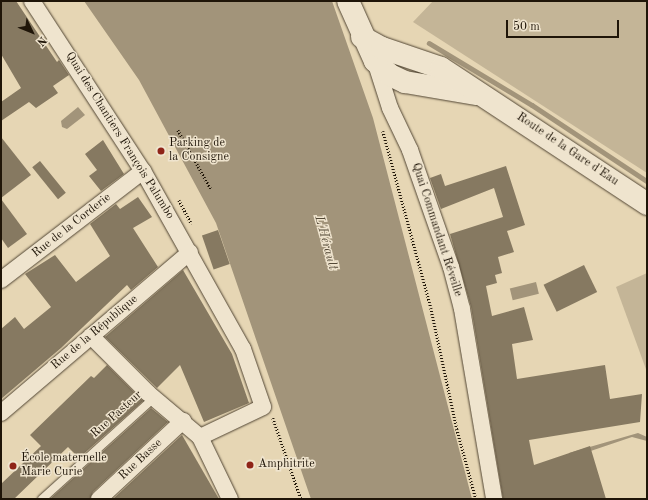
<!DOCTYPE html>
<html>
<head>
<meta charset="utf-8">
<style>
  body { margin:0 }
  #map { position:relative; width:648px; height:500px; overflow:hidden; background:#e6d6b4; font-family:"Old Standard TT",serif }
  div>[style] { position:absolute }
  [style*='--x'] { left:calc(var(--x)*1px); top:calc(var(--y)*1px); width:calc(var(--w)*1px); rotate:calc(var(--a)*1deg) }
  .green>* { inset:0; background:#c4b597 }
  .water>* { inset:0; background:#a2947a; transform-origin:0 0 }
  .stream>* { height:4.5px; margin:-2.25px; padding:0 2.25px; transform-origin:2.25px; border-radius:2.25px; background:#a2947a }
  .building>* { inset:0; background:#867961; transform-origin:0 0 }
  .path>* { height:2.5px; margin-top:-1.25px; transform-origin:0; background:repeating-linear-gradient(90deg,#1f1508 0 1px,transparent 0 3px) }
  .roads { filter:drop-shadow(0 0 1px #514533) drop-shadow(0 0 1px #514533) }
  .lane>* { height:8px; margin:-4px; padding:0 4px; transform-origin:4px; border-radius:4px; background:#efe4ce }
  .street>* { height:16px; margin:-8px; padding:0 8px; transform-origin:8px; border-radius:8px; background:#efe4ce }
  .secondary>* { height:22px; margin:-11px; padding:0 11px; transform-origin:11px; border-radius:11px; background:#efe4ce }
  .dots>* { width:11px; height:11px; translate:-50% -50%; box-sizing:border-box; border:2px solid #efe4ce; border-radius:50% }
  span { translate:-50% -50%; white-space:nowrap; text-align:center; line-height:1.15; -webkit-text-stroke:3px #efe4ce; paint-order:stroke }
  .street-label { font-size:12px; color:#1f1508 }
  .poi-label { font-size:12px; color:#1f1508 }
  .left { translate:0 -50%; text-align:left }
  .water-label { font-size:13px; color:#534836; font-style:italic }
  .frame { position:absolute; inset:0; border:2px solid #1f1508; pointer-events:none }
  .north { position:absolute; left:12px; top:12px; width:40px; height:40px; -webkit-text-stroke:3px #efe4ce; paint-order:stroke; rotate:133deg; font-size:11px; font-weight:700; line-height:16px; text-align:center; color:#1f1508 }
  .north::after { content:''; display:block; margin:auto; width:14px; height:18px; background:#1f1508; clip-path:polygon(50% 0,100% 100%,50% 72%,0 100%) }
  .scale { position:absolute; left:506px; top:20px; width:113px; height:18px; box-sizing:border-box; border:2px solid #1f1508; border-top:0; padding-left:5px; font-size:12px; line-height:14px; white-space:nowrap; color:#1f1508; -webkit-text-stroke:3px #efe4ce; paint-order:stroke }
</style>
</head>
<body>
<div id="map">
  <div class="green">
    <i style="clip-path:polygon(433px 1px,647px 1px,647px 173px,413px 22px)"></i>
    <i style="clip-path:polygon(647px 273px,647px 372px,616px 287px)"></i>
  </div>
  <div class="water">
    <i style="clip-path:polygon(84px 1px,332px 1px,373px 118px,472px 499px,311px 499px,216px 223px,139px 80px)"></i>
    <i style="clip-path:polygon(78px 107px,85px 115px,67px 129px,62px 127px,61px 121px)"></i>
    <i style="left:536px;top:282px;width:12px;height:27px;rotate:76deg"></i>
    <i style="clip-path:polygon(638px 433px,647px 437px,647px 441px,632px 437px,570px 458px,569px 453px)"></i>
  </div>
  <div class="stream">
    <i style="--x:429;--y:43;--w:120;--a:31"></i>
    <i style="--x:532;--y:105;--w:138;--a:33.5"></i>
  </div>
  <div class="building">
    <i style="clip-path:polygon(1px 1px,16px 1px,57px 62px,59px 60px,69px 75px,53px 86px,58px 93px,36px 108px,29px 102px,1px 121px,1px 102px,21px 88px,1px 54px)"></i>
    <i style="clip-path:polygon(1px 137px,31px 175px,1px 198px)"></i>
    <i style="clip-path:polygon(103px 140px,124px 174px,101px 191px,89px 176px,97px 170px,85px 154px)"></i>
    <i style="left:40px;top:161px;width:41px;height:10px;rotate:51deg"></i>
    <i style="clip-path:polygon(506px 166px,525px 225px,507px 231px,514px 252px,498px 257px,502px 273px,495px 275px,497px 283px,486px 286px,492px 316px,524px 307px,533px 340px,512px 344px,517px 379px,605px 365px,610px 399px,642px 394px,640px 422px,529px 440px,534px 465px,590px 446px,606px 499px,503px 499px,471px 307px,450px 234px,503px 217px,494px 188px,441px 209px,430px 178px,441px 174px,445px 186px)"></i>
    <i style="clip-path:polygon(138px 197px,152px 217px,133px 228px,158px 267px,131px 290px,127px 285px,61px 348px,1px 399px,1px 329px,15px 317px,24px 329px,51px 307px,25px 274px,55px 255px,76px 282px,110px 256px,90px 224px,116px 204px,120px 209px)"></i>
    <i style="clip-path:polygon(1px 199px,27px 234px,8px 248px,1px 238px)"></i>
    <i style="left:218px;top:230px;width:36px;height:17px;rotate:71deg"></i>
    <i style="left:584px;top:265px;width:30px;height:45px;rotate:64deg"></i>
    <i style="clip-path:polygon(183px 270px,232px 354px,249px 403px,204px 422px,180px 365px,157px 388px,105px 337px)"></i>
    <i style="clip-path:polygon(107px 365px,143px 401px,79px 458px,68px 447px,14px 499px,1px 499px,1px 484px,41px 446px,30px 435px,91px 376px,94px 378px)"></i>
    <i style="clip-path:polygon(151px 408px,168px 422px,93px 492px,90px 499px,50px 499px)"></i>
    <i style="clip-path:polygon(182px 435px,219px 499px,113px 499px)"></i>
  </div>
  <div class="path">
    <i style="--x:178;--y:130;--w:68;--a:60.8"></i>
    <i style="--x:383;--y:131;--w:183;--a:74.8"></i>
    <i style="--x:431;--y:308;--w:124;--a:77.9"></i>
    <i style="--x:457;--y:429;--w:73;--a:74.8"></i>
    <i style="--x:179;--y:200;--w:27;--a:62"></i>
    <i style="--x:273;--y:418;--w:86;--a:70.9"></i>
  </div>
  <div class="roads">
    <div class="lane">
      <i style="--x:42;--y:499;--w:152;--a:-42.1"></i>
    </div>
    <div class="street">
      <i style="--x:32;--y:1;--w:203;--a:56.9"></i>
      <i style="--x:143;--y:171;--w:204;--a:60.7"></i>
      <i style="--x:243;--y:349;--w:61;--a:71"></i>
      <i style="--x:263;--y:407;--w:70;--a:154.5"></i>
      <i style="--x:200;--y:437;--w:69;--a:64.2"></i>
      <i style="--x:375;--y:61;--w:49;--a:72.3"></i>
      <i style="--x:390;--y:108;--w:47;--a:64.5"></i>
      <i style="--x:410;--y:150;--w:124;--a:70.7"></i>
      <i style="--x:451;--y:267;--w:43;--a:75.3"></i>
      <i style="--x:462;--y:309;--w:193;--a:80.4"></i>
      <i style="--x:1;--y:280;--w:179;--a:-37.5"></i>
      <i style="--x:91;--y:336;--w:81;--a:45"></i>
      <i style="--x:148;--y:393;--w:68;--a:40.2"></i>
      <i style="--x:1;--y:413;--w:248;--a:-40.4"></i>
      <i style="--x:99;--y:499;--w:115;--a:-42.9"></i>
    </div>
    <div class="secondary">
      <i style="--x:348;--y:1;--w:66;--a:65.8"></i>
      <i style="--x:375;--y:61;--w:21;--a:43"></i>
      <i style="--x:390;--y:75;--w:17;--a:25"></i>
      <i style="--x:405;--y:82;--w:73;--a:9.5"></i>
      <i style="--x:362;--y:37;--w:23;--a:29"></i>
      <i style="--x:382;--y:48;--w:62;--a:18.7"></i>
      <i style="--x:441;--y:68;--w:247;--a:33.4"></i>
    </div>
  </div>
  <div class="dots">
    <i style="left:161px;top:151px;background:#8f2418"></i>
    <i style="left:250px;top:465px;background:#8f2418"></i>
    <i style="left:13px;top:466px;background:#8f2418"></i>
  </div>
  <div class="street-label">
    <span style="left:119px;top:136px;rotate:58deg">Quai des Chantiers François Palumbo</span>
    <span style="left:567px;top:150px;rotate:34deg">Route de la Gare d'Eau</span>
    <span style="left:72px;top:226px;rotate:-38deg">Rue de la Corderie</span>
    <span style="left:436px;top:230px;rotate:72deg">Quai Commandant Réveille</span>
    <span style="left:95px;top:333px;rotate:-40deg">Rue de la République</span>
    <span style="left:117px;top:415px;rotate:-42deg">Rue Pasteur</span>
    <span style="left:141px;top:460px;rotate:-43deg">Rue Basse</span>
  </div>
  <div class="poi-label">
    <span class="left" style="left:169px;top:151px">Parking de<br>la Consigne</span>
    <span class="left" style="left:21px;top:466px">École maternelle<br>Marie Curie</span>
    <span class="left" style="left:258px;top:465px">Amphitrite</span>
  </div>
  <div class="water-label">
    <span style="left:325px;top:243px;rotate:75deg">L'Hérault</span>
  </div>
  <div class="frame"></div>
  <div class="north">N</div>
  <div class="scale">50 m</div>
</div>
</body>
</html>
